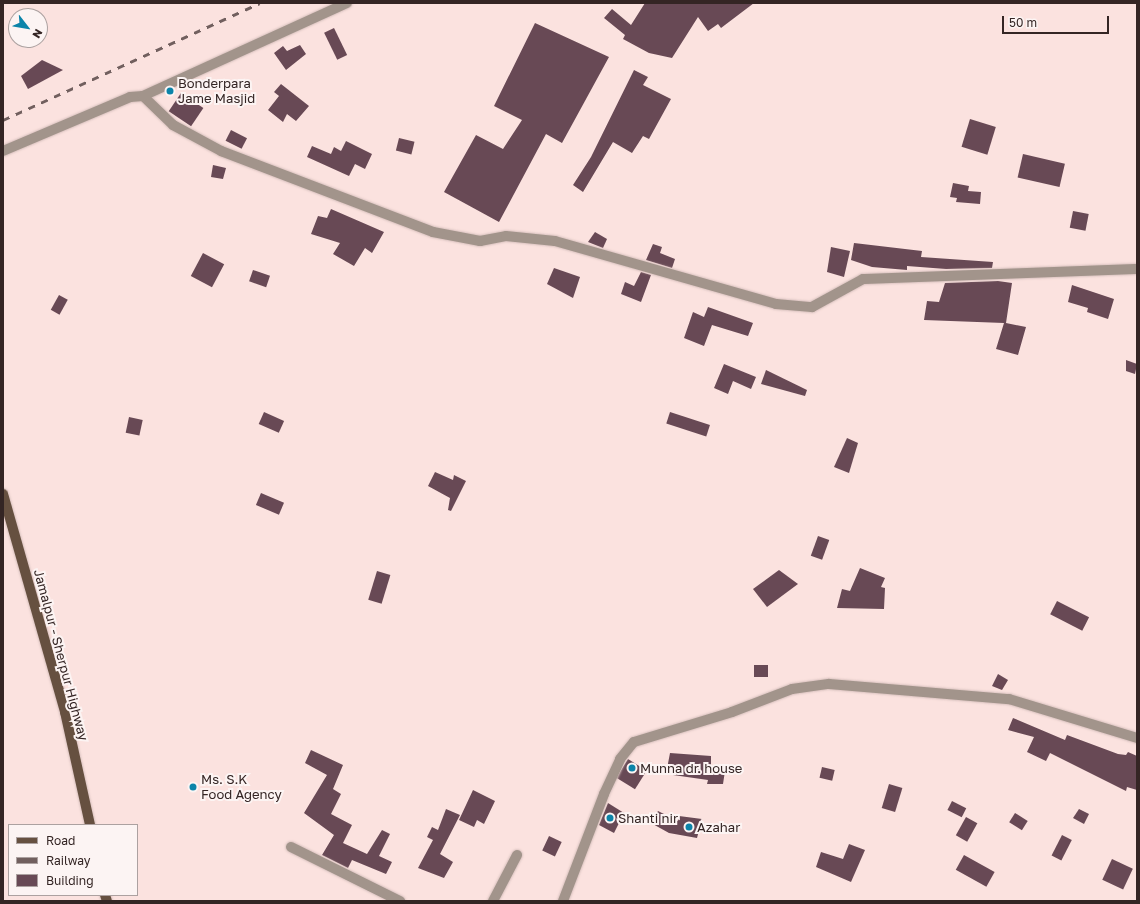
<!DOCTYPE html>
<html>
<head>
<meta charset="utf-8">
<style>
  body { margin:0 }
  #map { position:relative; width:1140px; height:904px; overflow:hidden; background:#fbe2df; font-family:"Golos Text",sans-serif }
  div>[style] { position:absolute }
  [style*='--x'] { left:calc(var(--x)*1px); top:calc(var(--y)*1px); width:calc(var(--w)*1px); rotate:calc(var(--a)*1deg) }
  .building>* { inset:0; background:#684955; transform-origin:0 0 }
  .roads { filter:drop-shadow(0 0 1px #d7c0bd) drop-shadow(0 0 1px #d7c0bd) }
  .minor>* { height:10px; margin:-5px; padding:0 5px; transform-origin:5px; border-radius:5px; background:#a2948b }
  .major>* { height:10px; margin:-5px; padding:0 5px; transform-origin:5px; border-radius:5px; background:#665040 }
  .rail>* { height:3px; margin-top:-1.5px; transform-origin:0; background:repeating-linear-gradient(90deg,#715f5e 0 7px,transparent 0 14px) }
  .dots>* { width:11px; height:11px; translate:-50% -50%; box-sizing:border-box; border:2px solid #fcf4f3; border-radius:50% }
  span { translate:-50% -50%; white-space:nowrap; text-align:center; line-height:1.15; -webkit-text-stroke:4px #fcf4f3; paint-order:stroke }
  .poi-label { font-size:13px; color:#342524 }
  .left { translate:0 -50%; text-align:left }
  .street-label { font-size:13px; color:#342524 }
  .frame { position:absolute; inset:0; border:4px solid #342524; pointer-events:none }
  .legend { position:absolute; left:8px; top:824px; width:130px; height:72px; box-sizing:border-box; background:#fcf4f3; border:1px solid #aca1a0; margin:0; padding:5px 7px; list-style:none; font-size:12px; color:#342524 }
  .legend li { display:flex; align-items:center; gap:8px; height:20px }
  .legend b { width:20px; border:1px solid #aca1a0 }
  .north { position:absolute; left:8px; top:8px; width:40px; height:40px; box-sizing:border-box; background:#fcf4f3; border:1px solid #aca1a0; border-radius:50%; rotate:121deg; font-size:11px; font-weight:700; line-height:16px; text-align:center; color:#342524 }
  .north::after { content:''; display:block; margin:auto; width:14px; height:18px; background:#0c84a9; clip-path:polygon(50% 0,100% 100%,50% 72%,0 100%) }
  .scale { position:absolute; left:1002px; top:16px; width:107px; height:18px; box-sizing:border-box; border:2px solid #342524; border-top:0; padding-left:5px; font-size:12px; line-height:14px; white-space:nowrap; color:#342524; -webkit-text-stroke:3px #fcf4f3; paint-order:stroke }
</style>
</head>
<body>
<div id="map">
  <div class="building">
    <i style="clip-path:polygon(645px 3px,754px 3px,721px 28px,718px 24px,708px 31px,698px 17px,672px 58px,649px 53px,623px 39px,625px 35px,604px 18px,612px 9px,631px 25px)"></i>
    <i style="clip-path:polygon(535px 23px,609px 57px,562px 143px,546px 134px,499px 222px,444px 192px,476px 135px,503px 149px,522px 120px,494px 106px)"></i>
    <i style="left:334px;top:28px;width:30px;height:11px;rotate:64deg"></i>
    <i style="clip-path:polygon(300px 45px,306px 54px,286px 70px,274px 53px,283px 46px,287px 51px)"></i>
    <i style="clip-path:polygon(42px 60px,63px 70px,28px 89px,21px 76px)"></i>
    <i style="clip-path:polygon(634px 70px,648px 77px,643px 85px,671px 99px,649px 139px,643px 136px,632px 153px,613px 142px,583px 192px,573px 185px,591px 157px)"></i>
    <i style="clip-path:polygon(281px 84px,309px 106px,296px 121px,287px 114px,283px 122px,268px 110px,279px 96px,274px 92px)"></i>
    <i style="left:181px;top:93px;width:27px;height:22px;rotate:34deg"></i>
    <i style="left:970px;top:119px;width:27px;height:29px;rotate:17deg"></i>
    <i style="left:231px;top:130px;width:18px;height:12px;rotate:27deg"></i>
    <i style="left:399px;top:138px;width:16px;height:13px;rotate:14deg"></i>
    <i style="clip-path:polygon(346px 141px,372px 154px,365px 169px,355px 164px,349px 176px,307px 157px,312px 146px,331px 154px,334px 147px,341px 151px)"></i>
    <i style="left:1023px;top:154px;width:43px;height:24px;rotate:13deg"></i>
    <i style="clip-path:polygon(213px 165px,226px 168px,223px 179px,211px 177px)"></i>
    <i style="clip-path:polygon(953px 183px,969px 186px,968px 191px,981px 192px,980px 204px,956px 202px,957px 198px,950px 197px)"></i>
    <i style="clip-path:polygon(331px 209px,384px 232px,372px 253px,365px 248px,354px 266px,333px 254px,340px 243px,311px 234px,318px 216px,327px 218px)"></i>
    <i style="left:1073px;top:211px;width:16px;height:17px;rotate:11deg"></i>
    <i style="clip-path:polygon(595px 232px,607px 239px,603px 248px,588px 242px)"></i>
    <i style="clip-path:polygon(854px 243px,922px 251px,921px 257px,993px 262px,992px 268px,946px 269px,907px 266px,907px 270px,872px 267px,851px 260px)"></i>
    <i style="clip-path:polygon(653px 244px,662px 247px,660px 253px,675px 259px,672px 268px,646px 260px)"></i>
    <i style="clip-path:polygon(831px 247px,850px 251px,844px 277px,827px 272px)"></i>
    <i style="left:203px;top:253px;width:24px;height:26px;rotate:28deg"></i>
    <i style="clip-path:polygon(554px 268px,580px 277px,573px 298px,547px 284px)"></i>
    <i style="left:253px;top:270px;width:18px;height:12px;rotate:19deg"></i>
    <i style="clip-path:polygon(641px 272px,651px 275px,641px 302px,621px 294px,625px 282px,634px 286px)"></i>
    <i style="clip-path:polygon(998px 281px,1012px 283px,1006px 323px,1026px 327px,1018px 355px,996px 349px,1004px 323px,924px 320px,927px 301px,939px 302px,945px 283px)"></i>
    <i style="clip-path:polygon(1072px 285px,1114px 299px,1108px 319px,1087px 312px,1088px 308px,1068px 302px)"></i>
    <i style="left:59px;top:295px;width:10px;height:17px;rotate:29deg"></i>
    <i style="clip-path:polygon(708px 307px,753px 323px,748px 336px,712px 325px,704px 346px,684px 338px,693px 312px,704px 317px)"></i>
    <i style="clip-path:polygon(1126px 360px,1137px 364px,1135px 374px,1126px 371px)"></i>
    <i style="clip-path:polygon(724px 364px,756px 377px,751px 389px,733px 381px,728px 394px,714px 388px)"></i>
    <i style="clip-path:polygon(766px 370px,807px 390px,805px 396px,761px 384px)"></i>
    <i style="left:264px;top:412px;width:22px;height:13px;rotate:24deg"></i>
    <i style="left:670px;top:412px;width:42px;height:12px;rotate:18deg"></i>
    <i style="left:129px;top:417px;width:14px;height:16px;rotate:12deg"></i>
    <i style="clip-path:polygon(847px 438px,858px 443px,849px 473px,834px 467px)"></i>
    <i style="clip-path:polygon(435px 472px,453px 480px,454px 475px,466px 481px,451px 511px,448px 510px,450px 498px,428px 486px)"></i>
    <i style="left:261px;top:493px;width:25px;height:13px;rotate:23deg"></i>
    <i style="left:818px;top:536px;width:12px;height:21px;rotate:20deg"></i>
    <i style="clip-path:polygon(860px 568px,885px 578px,881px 587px,885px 588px,884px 609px,837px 608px,842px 589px,850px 591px)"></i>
    <i style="clip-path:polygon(779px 570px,798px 584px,767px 607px,753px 589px)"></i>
    <i style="left:377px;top:571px;width:14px;height:30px;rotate:17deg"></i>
    <i style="left:1057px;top:601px;width:36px;height:15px;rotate:27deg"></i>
    <i style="left:754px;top:665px;width:14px;height:12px"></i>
    <i style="clip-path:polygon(998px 674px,1008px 680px,1002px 690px,992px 686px)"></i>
    <i style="clip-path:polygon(1013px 718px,1065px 740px,1067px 735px,1118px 754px,1126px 755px,1128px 752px,1137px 756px,1137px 790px,1127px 787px,1126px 791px,1050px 753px,1046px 761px,1027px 752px,1034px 737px,1008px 730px)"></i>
    <i style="clip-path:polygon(311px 750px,343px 765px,333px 789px,341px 794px,331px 814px,352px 825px,343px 843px,367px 854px,382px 830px,390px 834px,379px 856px,392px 862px,386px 874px,352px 860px,348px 868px,322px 855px,334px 835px,304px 813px,327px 775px,305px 763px)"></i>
    <i style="clip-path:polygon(670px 753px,711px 756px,711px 772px,725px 771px,723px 784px,707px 784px,708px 780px,666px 774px)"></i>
    <i style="left:628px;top:759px;width:22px;height:22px;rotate:32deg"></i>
    <i style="left:822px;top:767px;width:13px;height:11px;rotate:13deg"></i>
    <i style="left:889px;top:784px;width:14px;height:25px;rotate:17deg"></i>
    <i style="clip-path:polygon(473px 790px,495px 801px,484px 824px,477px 820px,474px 827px,459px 820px)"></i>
    <i style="left:952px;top:801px;width:16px;height:10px;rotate:27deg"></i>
    <i style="clip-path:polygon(608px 803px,624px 813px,614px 833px,599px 825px)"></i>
    <i style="clip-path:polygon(446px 809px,460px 815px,440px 854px,453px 862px,444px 878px,418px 868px,433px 840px,427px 837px,432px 827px,438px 830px)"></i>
    <i style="clip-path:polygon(1079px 809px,1089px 814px,1084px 824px,1073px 818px)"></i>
    <i style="clip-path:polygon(658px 811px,678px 821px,679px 816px,702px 819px,697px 838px,669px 833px,651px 823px)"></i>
    <i style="left:1015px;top:813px;width:15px;height:11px;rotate:32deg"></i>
    <i style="left:966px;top:817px;width:13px;height:21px;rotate:29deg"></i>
    <i style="left:1062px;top:835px;width:11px;height:23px;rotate:27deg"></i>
    <i style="left:549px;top:836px;width:14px;height:16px;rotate:25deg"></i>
    <i style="clip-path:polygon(849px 844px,865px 850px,851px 882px,816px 867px,821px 852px,843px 859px)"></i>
    <i style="left:964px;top:855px;width:35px;height:17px;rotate:29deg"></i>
    <i style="left:1112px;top:859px;width:23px;height:23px;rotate:25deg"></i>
  </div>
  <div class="roads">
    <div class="minor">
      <i style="--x:143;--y:96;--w:42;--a:44"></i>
      <i style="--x:173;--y:125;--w:55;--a:28.4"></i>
      <i style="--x:221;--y:151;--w:227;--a:20.9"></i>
      <i style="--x:433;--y:232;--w:48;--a:10.8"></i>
      <i style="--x:480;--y:241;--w:26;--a:-11"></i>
      <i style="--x:506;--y:236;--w:49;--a:5.8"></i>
      <i style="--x:555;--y:241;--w:230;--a:15.9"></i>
      <i style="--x:776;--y:304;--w:36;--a:5"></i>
      <i style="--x:812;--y:307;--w:58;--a:-28.8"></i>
      <i style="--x:863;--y:279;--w:274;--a:-2.1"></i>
      <i style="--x:3;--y:151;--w:138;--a:-23"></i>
      <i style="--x:130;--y:97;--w:13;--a:-4"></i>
      <i style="--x:143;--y:96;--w:224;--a:-24.5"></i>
      <i style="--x:291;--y:847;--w:122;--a:26.4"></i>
      <i style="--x:493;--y:901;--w:52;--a:-62.4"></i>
      <i style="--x:563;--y:901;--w:115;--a:-69"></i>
      <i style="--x:604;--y:794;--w:38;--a:-65"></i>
      <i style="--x:620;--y:759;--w:22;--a:-51"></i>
      <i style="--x:634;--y:742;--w:102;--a:-17"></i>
      <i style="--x:732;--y:712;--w:64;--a:-21"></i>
      <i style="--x:792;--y:689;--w:37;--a:-8"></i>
      <i style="--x:829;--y:684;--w:181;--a:4.8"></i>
      <i style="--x:1009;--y:699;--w:134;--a:16.9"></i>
    </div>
    <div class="major">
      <i style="--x:3;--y:494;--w:227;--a:74.1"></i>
      <i style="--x:65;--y:712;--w:116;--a:77.5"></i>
      <i style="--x:105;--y:895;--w:6;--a:72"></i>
    </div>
  </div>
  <div class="rail">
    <i style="--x:3;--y:120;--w:282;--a:-24.5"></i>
  </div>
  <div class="dots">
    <i style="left:170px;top:91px;background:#0c84a9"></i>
    <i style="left:632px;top:768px;background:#0c84a9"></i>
    <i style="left:193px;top:787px;background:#0c84a9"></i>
    <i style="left:610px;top:818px;background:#0c84a9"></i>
    <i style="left:689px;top:827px;background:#0c84a9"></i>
  </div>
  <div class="poi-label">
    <span class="left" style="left:178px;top:91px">Bonderpara<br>Jame Masjid</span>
    <span class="left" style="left:640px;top:768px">Munna dr. house</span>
    <span class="left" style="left:201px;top:787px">Ms. S.K<br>Food Agency</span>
    <span class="left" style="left:618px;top:818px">Shanti nir</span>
    <span class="left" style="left:697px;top:827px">Azahar</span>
  </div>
  <div class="street-label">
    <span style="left:61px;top:655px;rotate:75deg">Jamalpur - Sherpur Highway</span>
  </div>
  <div class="frame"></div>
  <ul class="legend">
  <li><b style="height:5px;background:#665040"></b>Road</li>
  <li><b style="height:5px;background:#715f5e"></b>Railway</li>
  <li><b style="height:11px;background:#684955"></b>Building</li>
  </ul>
  <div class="north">N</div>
  <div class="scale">50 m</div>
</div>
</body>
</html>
